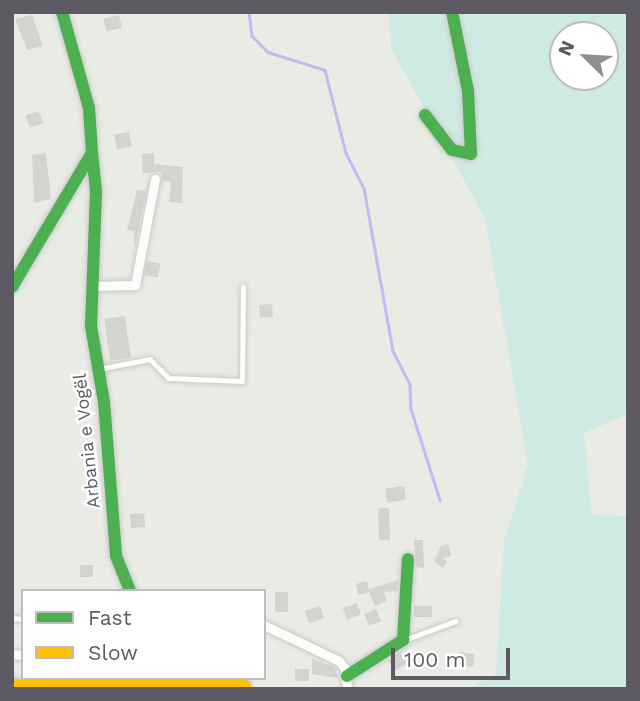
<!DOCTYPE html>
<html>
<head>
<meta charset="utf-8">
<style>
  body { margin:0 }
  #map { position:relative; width:640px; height:701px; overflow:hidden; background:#e8ece4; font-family:"Work Sans",sans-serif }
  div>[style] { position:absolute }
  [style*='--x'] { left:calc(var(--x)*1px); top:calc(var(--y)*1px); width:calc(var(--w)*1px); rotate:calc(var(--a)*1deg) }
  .green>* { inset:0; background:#cfeae2 }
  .stream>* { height:2.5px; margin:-1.25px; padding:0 1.25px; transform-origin:1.25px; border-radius:1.25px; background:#c6b8f7 }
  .building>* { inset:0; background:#d2d4cf; transform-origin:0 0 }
  .roads { filter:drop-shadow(0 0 2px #c9c9c8) drop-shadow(0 0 2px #c9c9c8) }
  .lane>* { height:4.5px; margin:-2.25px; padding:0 2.25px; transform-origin:2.25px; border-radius:2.25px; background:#fcfcfb }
  .street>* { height:9px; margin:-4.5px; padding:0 4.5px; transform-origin:4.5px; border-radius:4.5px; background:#fcfcfb }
  .fast>* { height:12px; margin:-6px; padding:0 6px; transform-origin:6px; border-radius:6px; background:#4caf50 }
  .slow>* { height:12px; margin:-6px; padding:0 6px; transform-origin:6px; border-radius:6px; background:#ffc107 }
  span { translate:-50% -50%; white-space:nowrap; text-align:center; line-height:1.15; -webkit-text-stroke:5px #fff; paint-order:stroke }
  .street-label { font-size:18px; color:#5e5a64 }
  .frame { position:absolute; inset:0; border:14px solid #5e5a64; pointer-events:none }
  .legend { position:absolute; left:21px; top:589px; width:245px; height:91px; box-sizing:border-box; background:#fff; border:2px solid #bfbdc1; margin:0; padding:9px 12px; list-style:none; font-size:21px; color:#5e5a64 }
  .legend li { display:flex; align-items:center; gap:14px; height:35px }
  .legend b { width:35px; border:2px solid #bfbdc1 }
  .north { position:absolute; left:549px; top:21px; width:70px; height:70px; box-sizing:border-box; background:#fff; border:2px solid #bfbdc1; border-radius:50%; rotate:294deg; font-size:19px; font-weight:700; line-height:28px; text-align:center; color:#5e5a64 }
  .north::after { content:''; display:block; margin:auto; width:24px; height:32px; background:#8e8d91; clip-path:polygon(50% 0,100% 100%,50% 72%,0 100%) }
  .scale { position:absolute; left:391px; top:648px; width:119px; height:32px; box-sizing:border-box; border:4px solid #5e5a64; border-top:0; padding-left:9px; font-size:21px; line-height:24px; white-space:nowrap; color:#5e5a64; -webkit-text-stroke:5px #fff; paint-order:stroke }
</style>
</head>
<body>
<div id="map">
  <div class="green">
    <i style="clip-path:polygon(evenodd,389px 12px,628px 12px,628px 414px,584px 433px,592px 515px,628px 516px,628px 689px,468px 689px,496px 673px,504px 541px,528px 465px,485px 218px,391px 48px,389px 12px,563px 35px,605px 35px,605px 77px,563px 77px,563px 35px)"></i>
  </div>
  <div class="stream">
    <i style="--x:249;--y:12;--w:24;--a:83"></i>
    <i style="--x:252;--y:36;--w:23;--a:45"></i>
    <i style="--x:268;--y:52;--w:60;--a:17.5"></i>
    <i style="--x:325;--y:70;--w:86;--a:75.8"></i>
    <i style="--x:346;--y:153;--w:39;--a:63"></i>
    <i style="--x:364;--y:188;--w:166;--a:79.9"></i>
    <i style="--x:393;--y:351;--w:38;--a:63"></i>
    <i style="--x:410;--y:385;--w:24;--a:88"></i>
    <i style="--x:411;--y:409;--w:96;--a:72.3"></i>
  </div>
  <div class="building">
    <i style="clip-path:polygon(32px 15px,43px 46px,27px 50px,15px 19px)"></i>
    <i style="left:119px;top:15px;width:13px;height:16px;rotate:77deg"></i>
    <i style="left:39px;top:111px;width:13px;height:14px;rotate:72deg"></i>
    <i style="left:129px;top:132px;width:15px;height:15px;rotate:79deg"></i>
    <i style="clip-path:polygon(46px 153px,51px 199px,34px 203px,32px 155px)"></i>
    <i style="clip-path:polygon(154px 153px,154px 164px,183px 167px,182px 203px,169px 202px,171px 182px,162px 181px,161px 172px,143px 173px,142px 154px)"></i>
    <i style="clip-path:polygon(137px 190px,146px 191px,135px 247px,134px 231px,127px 230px)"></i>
    <i style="left:147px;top:261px;width:14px;height:14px;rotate:12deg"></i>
    <i style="left:272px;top:304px;width:13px;height:13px;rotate:86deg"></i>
    <i style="left:125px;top:316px;width:42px;height:21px;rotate:82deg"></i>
    <i style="left:404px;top:486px;width:14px;height:19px;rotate:82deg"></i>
    <i style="left:389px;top:508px;width:32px;height:11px;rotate:88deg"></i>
    <i style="left:144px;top:513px;width:14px;height:14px;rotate:86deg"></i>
    <i style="clip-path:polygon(414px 540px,423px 540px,424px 568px,416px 567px)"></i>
    <i style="clip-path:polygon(448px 544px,451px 556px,443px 558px,447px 562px,442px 568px,434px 561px,441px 546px)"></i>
    <i style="left:80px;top:565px;width:13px;height:12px"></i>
    <i style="clip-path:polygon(398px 580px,397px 591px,383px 592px,387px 601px,375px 606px,369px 592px,358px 595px,356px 584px,367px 581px,369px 589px)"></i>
    <i style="left:275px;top:592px;width:13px;height:20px"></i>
    <i style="left:357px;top:603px;width:12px;height:15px;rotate:70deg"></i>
    <i style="left:320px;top:606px;width:13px;height:16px;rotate:72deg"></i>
    <i style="left:414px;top:606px;width:18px;height:11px"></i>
    <i style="left:376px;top:609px;width:13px;height:13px;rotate:67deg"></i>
    <i style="left:402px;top:651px;width:13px;height:17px;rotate:58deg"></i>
    <i style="left:459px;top:652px;width:16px;height:13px;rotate:7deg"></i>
    <i style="clip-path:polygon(312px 659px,334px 667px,339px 678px,312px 674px)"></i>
    <i style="left:295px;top:669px;width:14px;height:12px"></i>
  </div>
  <div class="roads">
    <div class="lane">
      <i style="--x:99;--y:369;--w:52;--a:-11.1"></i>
      <i style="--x:150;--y:359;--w:27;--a:45"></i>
      <i style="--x:169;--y:378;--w:73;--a:2.4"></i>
      <i style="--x:242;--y:381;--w:94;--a:-89.4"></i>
      <i style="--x:12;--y:618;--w:11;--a:5"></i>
      <i style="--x:404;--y:640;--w:55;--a:-20.1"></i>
    </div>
    <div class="street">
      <i style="--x:92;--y:286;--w:43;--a:-1.3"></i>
      <i style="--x:135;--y:285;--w:108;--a:-79.3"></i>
      <i style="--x:264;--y:625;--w:83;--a:25.6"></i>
      <i style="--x:339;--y:661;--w:10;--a:53"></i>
      <i style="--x:345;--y:669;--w:20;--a:84"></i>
      <i style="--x:12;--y:654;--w:11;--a:5"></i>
    </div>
    <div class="fast">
      <i style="--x:425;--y:115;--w:44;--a:52.4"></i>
      <i style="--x:452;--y:150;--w:19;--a:12"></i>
      <i style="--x:471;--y:154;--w:63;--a:-92.7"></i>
      <i style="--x:468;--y:91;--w:81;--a:-101.4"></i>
      <i style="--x:92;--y:153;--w:38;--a:84"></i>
      <i style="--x:96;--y:191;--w:135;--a:92.1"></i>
      <i style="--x:91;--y:326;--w:77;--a:80.3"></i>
      <i style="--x:104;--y:402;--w:154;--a:85.5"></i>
      <i style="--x:116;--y:556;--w:38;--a:68"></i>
      <i style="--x:12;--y:287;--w:156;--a:-59.2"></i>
      <i style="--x:92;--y:153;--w:45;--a:-93.8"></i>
      <i style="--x:89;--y:108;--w:100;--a:-105.7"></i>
      <i style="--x:347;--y:676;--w:67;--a:-32.7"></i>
      <i style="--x:403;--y:640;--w:81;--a:-86.5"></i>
    </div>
    <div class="slow">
      <i style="--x:12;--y:685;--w:233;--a:0.2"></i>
    </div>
  </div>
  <div class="street-label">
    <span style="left:87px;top:441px;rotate:-96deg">Arbania e Vogël</span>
  </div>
  <div class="frame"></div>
  <ul class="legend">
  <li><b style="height:9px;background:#4caf50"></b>Fast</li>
  <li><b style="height:9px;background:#ffc107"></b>Slow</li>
  </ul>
  <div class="north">N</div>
  <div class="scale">100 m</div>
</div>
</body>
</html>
